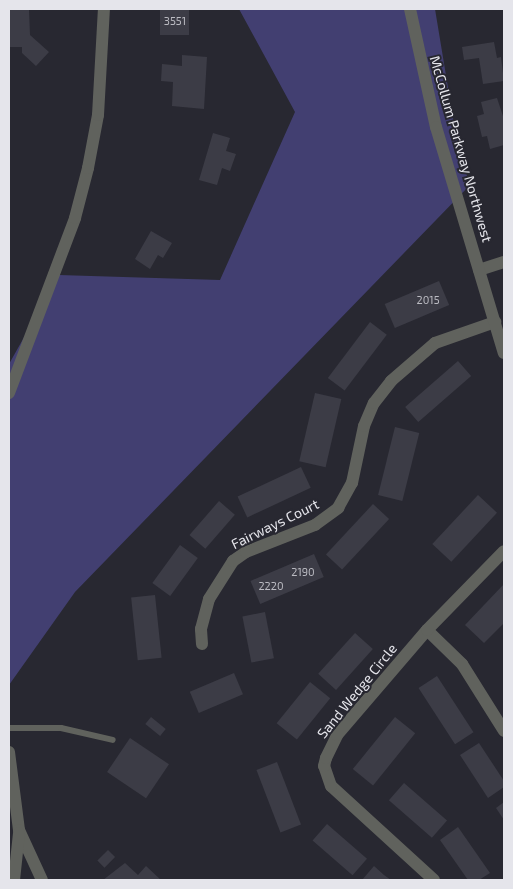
<!DOCTYPE html>
<html>
<head>
<meta charset="utf-8">
<style>
  body { margin:0 }
  #map { position:relative; width:513px; height:889px; overflow:hidden; background:#282831; font-family:"Exo 2",sans-serif }
  div>[style] { position:absolute }
  [style*='--x'] { left:calc(var(--x)*1px); top:calc(var(--y)*1px); width:calc(var(--w)*1px); rotate:calc(var(--a)*1deg) }
  .green>* { inset:0; background:#423f71 }
  .building>* { inset:0; background:#3c3c46; transform-origin:0 0 }
  .service>* { height:6px; margin:-3px; padding:0 3px; transform-origin:3px; border-radius:3px; background:#60625d }
  .minor>* { height:12px; margin:-6px; padding:0 6px; transform-origin:6px; border-radius:6px; background:#60625d }
  .tertiary>* { height:12px; margin:-6px; padding:0 6px; transform-origin:6px; border-radius:6px; background:#60625d }
  span { translate:-50% -50%; white-space:nowrap; text-align:center; line-height:1.15; -webkit-text-stroke:4px #282831; paint-order:stroke }
  .number-label { font-size:11px; color:#bbbbc2 }
  .number-label span { -webkit-text-stroke-width:0 }
  .street-label { font-size:14px; color:#e5e5eb }
  .frame { position:absolute; inset:0; border:10px solid #e5e5eb; pointer-events:none }
</style>
</head>
<body>
<div id="map">
  <div class="green">
    <i style="clip-path:polygon(239px 9px,435px 9px,458px 148px,470px 185px,75px 592px,9px 685px,9px 364px,59px 275px,220px 280px,295px 112px)"></i>
  </div>
  <div class="building">
    <i style="clip-path:polygon(9px 9px,29px 9px,30px 35px,49px 52px,36px 66px,22px 53px,22px 47px,9px 47px)"></i>
    <i style="left:160px;top:9px;width:29px;height:26px"></i>
    <i style="clip-path:polygon(494px 42px,497px 58px,501px 57px,504px 81px,483px 84px,479px 58px,464px 60px,462px 47px)"></i>
    <i style="clip-path:polygon(182px 55px,207px 57px,204px 109px,172px 106px,173px 82px,161px 81px,162px 64px,182px 66px)"></i>
    <i style="clip-path:polygon(497px 98px,504px 119px,504px 145px,490px 149px,487px 136px,482px 137px,477px 116px,484px 114px,481px 102px)"></i>
    <i style="clip-path:polygon(213px 133px,230px 138px,226px 151px,236px 154px,230px 171px,222px 168px,217px 185px,199px 180px)"></i>
    <i style="clip-path:polygon(151px 231px,172px 243px,163px 258px,158px 255px,150px 269px,135px 259px)"></i>
    <i style="left:439px;top:281px;width:26px;height:59px;rotate:67deg"></i>
    <i style="left:370px;top:322px;width:21px;height:70px;rotate:37deg"></i>
    <i style="left:458px;top:361px;width:20px;height:70px;rotate:49deg"></i>
    <i style="left:315px;top:393px;width:27px;height:70px;rotate:13deg"></i>
    <i style="left:395px;top:427px;width:25px;height:70px;rotate:14deg"></i>
    <i style="left:301px;top:467px;width:23px;height:70px;rotate:65deg"></i>
    <i style="left:478px;top:495px;width:26px;height:67px;rotate:43deg"></i>
    <i style="left:219px;top:501px;width:21px;height:45px;rotate:41deg"></i>
    <i style="left:373px;top:504px;width:22px;height:69px;rotate:43deg"></i>
    <i style="left:180px;top:545px;width:22px;height:47px;rotate:36deg"></i>
    <i style="left:314px;top:554px;width:25px;height:69px;rotate:67deg"></i>
    <i style="clip-path:polygon(504px 584px,504px 623px,484px 643px,465px 625px)"></i>
    <i style="left:155px;top:595px;width:63px;height:24px;rotate:84deg"></i>
    <i style="left:265px;top:612px;width:47px;height:23px;rotate:79deg"></i>
    <i style="left:355px;top:633px;width:24px;height:55px;rotate:42deg"></i>
    <i style="left:234px;top:673px;width:23px;height:48px;rotate:67deg"></i>
    <i style="left:437px;top:676px;width:67px;height:22px;rotate:57deg"></i>
    <i style="left:310px;top:682px;width:26px;height:53px;rotate:39deg"></i>
    <i style="left:151px;top:717px;width:19px;height:9px;rotate:39deg"></i>
    <i style="left:395px;top:717px;width:26px;height:67px;rotate:39deg"></i>
    <i style="left:130px;top:738px;width:47px;height:41px;rotate:34deg"></i>
    <i style="clip-path:polygon(479px 743px,504px 781px,504px 787px,488px 798px,460px 755px)"></i>
    <i style="left:277px;top:762px;width:67px;height:22px;rotate:69deg"></i>
    <i style="left:404px;top:783px;width:57px;height:23px;rotate:41deg"></i>
    <i style="clip-path:polygon(504px 802px,504px 820px,496px 808px)"></i>
    <i style="left:327px;top:824px;width:53px;height:22px;rotate:41deg"></i>
    <i style="clip-path:polygon(458px 827px,490px 873px,479px 880px,468px 880px,440px 840px)"></i>
    <i style="left:108px;top:850px;width:10px;height:15px;rotate:45deg"></i>
    <i style="clip-path:polygon(125px 863px,138px 875px,146px 866px,161px 880px,103px 880px)"></i>
    <i style="clip-path:polygon(374px 866px,384px 875px,391px 880px,362px 880px)"></i>
  </div>
  <div class="service">
    <i style="--x:9;--y:728;--w:52;--a:0"></i>
    <i style="--x:61;--y:728;--w:53;--a:13"></i>
  </div>
  <div class="minor">
    <i style="--x:479;--y:270;--w:26;--a:-18"></i>
    <i style="--x:9;--y:393;--w:187;--a:-69.3"></i>
    <i style="--x:75;--y:218;--w:52;--a:-75.4"></i>
    <i style="--x:88;--y:168;--w:54;--a:-79.3"></i>
    <i style="--x:98;--y:115;--w:106;--a:-86.8"></i>
    <i style="--x:427;--y:630;--w:49;--a:44.2"></i>
    <i style="--x:462;--y:664;--w:79;--a:57.9"></i>
    <i style="--x:202;--y:644;--w:15;--a:-94"></i>
    <i style="--x:201;--y:629;--w:31;--a:-75"></i>
    <i style="--x:209;--y:599;--w:45;--a:-57.7"></i>
    <i style="--x:233;--y:561;--w:16;--a:-35"></i>
    <i style="--x:246;--y:552;--w:74;--a:-21.4"></i>
    <i style="--x:315;--y:525;--w:29;--a:-36"></i>
    <i style="--x:338;--y:508;--w:29;--a:-61"></i>
    <i style="--x:352;--y:483;--w:58;--a:-78.1"></i>
    <i style="--x:364;--y:426;--w:25;--a:-67"></i>
    <i style="--x:374;--y:403;--w:28;--a:-52"></i>
    <i style="--x:391;--y:381;--w:58;--a:-40.8"></i>
    <i style="--x:435;--y:343;--w:64;--a:-19.3"></i>
    <i style="--x:9;--y:752;--w:79;--a:82.7"></i>
    <i style="--x:19;--y:830;--w:55;--a:65.3"></i>
    <i style="--x:14;--y:880;--w:47;--a:-83.9"></i>
    <i style="--x:434;--y:880;--w:139;--a:-137.6"></i>
    <i style="--x:331;--y:786;--w:21;--a:-109"></i>
    <i style="--x:324;--y:766;--w:8;--a:-76"></i>
    <i style="--x:326;--y:758;--w:25;--a:-64"></i>
    <i style="--x:337;--y:735;--w:138;--a:-49.4"></i>
    <i style="--x:427;--y:630;--w:110;--a:-45.7"></i>
  </div>
  <div class="tertiary">
    <i style="--x:410;--y:9;--w:121;--a:77.6"></i>
    <i style="--x:436;--y:127;--w:236;--a:73.3"></i>
  </div>
  <div class="number-label">
    <span style="left:175px;top:21px">3551</span>
    <span style="left:428px;top:300px">2015</span>
    <span style="left:303px;top:572px">2190</span>
    <span style="left:271px;top:586px">2220</span>
  </div>
  <div class="street-label">
    <span style="left:461px;top:149px;rotate:74deg">McCollum Parkway Northwest</span>
    <span style="left:275px;top:524px;rotate:-26deg">Fairways Court</span>
    <span style="left:357px;top:691px;rotate:-51deg">Sand Wedge Circle</span>
  </div>
  <div class="frame"></div>
</div>
</body>
</html>
